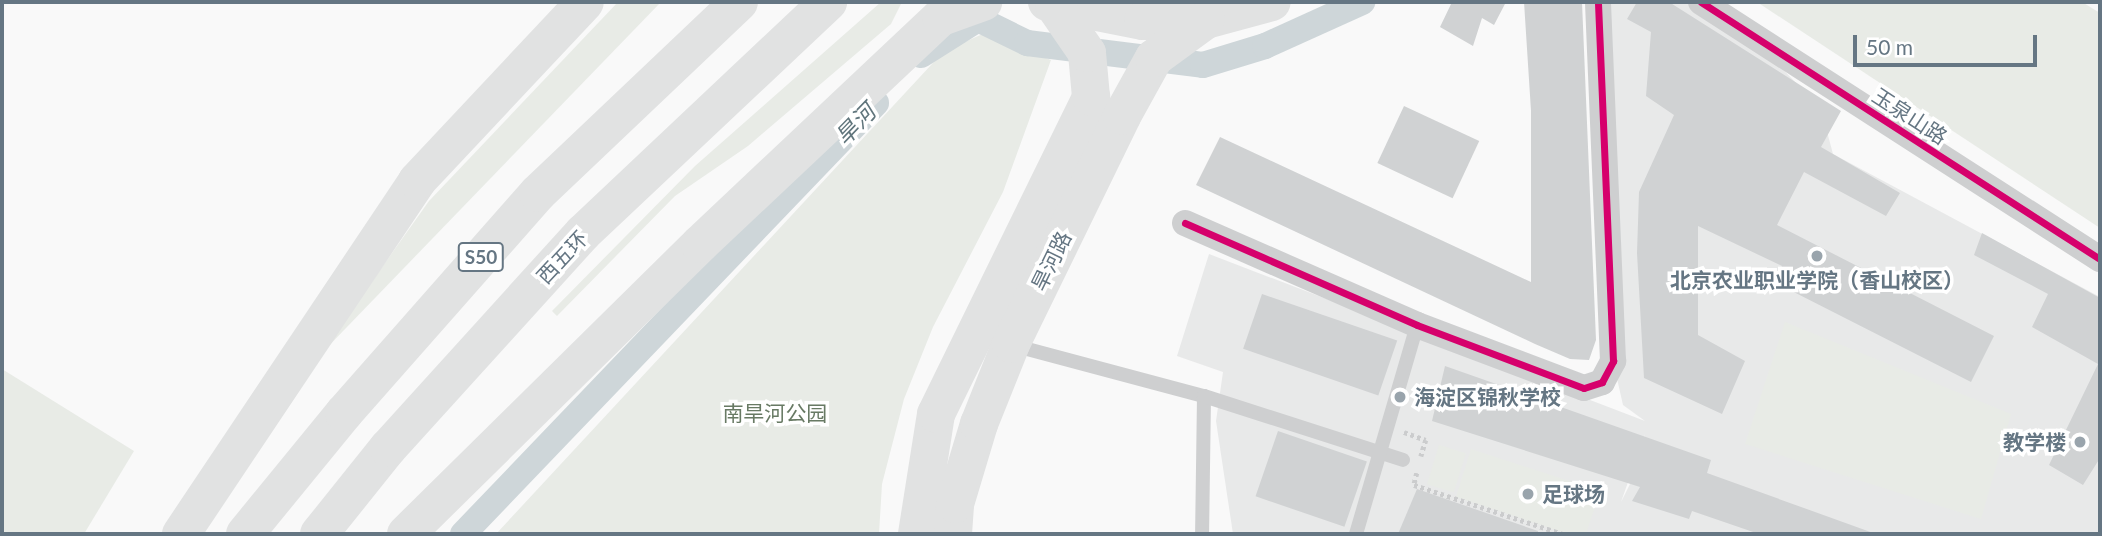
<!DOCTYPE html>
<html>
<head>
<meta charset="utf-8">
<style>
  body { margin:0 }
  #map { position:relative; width:2102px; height:536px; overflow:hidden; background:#f9f9f9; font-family:Lato,"Noto Sans SC",sans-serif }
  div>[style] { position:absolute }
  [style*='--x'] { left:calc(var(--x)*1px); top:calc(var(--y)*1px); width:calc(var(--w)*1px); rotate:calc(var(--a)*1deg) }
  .built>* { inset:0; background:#e8e9e9 }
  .green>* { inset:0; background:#e8ebe6; transform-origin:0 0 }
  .canal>* { height:26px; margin:-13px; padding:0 13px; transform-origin:13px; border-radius:13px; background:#ced6d9 }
  .building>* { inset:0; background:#d0d2d3; transform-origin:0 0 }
  .path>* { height:4.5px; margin-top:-2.25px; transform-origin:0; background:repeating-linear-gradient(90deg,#cbcccd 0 3.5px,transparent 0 7px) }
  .lane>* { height:14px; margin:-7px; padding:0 7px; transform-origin:7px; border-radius:7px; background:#cecfd0 }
  .street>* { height:26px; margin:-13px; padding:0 13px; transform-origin:13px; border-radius:13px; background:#cecfd0 }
  .primary>* { height:38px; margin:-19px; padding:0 19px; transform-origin:19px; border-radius:19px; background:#e1e2e2 }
  .highway>* { height:38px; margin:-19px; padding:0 19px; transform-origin:19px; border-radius:19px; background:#e1e2e2 }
  .cycleway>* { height:7px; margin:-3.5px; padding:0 3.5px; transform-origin:3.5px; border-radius:3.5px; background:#d6006c }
  .dots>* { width:19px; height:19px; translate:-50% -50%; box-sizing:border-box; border:4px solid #fff; border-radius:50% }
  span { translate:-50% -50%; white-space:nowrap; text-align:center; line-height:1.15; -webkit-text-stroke:7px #fff; paint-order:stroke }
  .shield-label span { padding:2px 5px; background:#fff; border:2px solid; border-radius:5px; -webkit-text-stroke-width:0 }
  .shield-label { font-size:19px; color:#657683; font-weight:700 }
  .street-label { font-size:21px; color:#657683 }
  .poi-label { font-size:21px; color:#657683; font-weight:700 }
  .left { translate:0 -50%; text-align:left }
  .right { translate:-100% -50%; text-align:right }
  .park-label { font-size:21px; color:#687a64 }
  .water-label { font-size:23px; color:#60757c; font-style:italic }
  .frame { position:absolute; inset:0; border:4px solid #657683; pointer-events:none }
  .scale { position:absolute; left:1853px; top:35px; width:184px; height:32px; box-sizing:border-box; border:4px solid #657683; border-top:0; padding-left:9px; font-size:21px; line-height:24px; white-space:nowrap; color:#657683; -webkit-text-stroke:5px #fff; paint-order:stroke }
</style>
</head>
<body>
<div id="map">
  <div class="built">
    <i style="clip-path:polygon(evenodd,1598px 2px,1701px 2px,1745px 30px,1821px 109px,1833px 154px,2100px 297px,2100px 534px,1233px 534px,1216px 421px,1223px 372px,1177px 356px,1209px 254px,1645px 421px,1623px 405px,1613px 361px,1598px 2px,1645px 434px,1636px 472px,1621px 502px,1645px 434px)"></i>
  </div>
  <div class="green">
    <i style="clip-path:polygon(618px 2px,661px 2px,318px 357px,429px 201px)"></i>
    <i style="clip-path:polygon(881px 2px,902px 2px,891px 24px,748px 146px,675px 196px,557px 316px,552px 311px,695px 166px)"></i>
    <i style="clip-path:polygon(1757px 2px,2082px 2px,2100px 13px,2100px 228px)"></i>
    <i style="clip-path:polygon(985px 33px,1051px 60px,1003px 192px,933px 327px,904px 399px,882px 484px,879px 534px,496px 534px,944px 51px)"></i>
    <i style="clip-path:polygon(1785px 322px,2011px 414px,1981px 519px,1745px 444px)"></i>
    <i style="clip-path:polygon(2px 369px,134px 451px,84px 534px,2px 534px)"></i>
    <i style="left:1439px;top:445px;width:28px;height:41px;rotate:17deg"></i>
    <i style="clip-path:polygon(1471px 449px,1600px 491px,1586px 534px,1568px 534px,1456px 497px)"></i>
  </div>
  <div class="canal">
    <i style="--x:921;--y:55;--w:67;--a:-32.3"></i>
    <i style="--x:978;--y:19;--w:55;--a:26.1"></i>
    <i style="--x:1027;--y:43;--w:177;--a:7.1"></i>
    <i style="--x:1203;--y:65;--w:65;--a:-17"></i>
    <i style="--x:1265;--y:46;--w:107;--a:-24.4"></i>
    <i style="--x:463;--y:534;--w:597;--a:-46.22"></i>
  </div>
  <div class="building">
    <i style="clip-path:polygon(1452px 2px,1506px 2px,1494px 25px,1482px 18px,1473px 46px,1440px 27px)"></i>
    <i style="clip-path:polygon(1524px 2px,1582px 2px,1596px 340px,1589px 360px,1570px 359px,1535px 344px,1196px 185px,1220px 137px,1531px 282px,1531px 111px)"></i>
    <i style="clip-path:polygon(1637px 2px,1669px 2px,1841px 111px,1821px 147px,1900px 193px,1886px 216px,1804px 172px,1777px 225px,1994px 336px,1971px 382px,1774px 282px,1782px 266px,1698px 226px,1698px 335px,1745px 361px,1722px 414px,1644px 378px,1637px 253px,1639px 192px,1674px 115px,1646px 96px,1651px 32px,1627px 19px)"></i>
    <i style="left:1404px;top:106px;width:83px;height:63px;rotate:25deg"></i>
    <i style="clip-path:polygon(1982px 233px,2100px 298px,2100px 458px,2083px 485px,2049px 465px,2098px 364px,2032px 327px,2048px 294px,1974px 255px)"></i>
    <i style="left:1262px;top:294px;width:143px;height:58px;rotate:19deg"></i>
    <i style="clip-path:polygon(1445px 366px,1711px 460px,1707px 473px,1876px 534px,1759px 534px,1692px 511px,1689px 519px,1632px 501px,1640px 487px,1432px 421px)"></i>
    <i style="left:1278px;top:431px;width:94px;height:69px;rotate:19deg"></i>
    <i style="clip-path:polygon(1417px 489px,1538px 531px,1538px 534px,1398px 534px)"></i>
  </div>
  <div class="path">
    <i style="--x:1404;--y:432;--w:23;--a:20"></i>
    <i style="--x:1426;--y:440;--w:17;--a:107"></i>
    <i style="--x:1417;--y:473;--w:12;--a:104"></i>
    <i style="--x:1414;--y:485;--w:157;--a:18.2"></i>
  </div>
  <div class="lane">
    <i style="--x:1012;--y:345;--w:199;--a:14.9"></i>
    <i style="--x:1204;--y:396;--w:138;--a:90.8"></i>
    <i style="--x:1204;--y:396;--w:209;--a:17.8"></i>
    <i style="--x:1356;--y:534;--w:218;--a:-73.7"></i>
  </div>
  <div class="street">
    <i style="--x:1701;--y:2;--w:475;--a:32.8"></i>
    <i style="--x:1185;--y:223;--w:253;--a:23.7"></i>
    <i style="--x:1417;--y:325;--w:178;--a:20.7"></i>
    <i style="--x:1584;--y:388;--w:19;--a:-18"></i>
    <i style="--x:1602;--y:382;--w:24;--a:-62"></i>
    <i style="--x:1613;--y:361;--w:359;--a:-92.4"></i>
  </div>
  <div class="primary">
    <i style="--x:1047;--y:2;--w:98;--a:11.2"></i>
    <i style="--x:1143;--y:21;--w:63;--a:-0.9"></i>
    <i style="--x:1206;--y:20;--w:68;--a:-15.3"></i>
    <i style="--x:917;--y:534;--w:121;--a:-81"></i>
    <i style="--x:936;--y:414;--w:353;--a:-63.9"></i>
    <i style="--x:1091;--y:97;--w:44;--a:-95.2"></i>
    <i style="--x:1087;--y:53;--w:58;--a:-124.5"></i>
    <i style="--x:953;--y:534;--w:30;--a:-86"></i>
    <i style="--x:955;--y:504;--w:84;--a:-73.3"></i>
    <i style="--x:979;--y:424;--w:86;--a:-68.2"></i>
    <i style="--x:1011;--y:344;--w:254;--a:-64"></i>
    <i style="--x:1122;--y:116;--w:66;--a:-61.1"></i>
    <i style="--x:1154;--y:58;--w:64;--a:-36.2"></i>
  </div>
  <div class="highway">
    <i style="--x:181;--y:534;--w:425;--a:-56.2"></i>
    <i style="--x:417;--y:181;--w:245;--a:-46.8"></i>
    <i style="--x:245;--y:534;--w:156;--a:-50.7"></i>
    <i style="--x:344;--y:413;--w:293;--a:-48.6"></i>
    <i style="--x:538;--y:193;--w:277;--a:-43.5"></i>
    <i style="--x:319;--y:534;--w:110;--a:-51.3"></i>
    <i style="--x:388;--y:448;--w:290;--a:-47.8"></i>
    <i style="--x:583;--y:233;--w:337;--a:-43.3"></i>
    <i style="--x:406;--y:534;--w:413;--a:-44.6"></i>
    <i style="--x:700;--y:244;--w:331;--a:-43.3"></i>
    <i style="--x:941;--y:17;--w:45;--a:-19.7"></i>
  </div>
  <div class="cycleway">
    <i style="--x:1701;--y:2;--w:475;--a:32.8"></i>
    <i style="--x:1185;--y:223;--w:253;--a:23.7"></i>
    <i style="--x:1417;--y:325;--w:178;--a:20.7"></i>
    <i style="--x:1584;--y:388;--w:19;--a:-18"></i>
    <i style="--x:1602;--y:382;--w:24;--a:-62"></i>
    <i style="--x:1613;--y:361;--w:359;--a:-92.4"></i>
  </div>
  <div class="dots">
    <i style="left:1817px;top:256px;background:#99a4ac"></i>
    <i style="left:1400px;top:397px;background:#99a4ac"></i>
    <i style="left:2080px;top:442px;background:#99a4ac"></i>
    <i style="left:1528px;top:494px;background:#99a4ac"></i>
  </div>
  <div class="shield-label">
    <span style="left:481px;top:257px">S50</span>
  </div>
  <div class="street-label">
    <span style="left:1910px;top:116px;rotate:33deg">玉泉山路</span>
    <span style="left:562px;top:257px;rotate:-47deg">西五环</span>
    <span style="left:1051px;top:261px;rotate:-64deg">旱河路</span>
  </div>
  <div class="poi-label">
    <span style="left:1817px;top:280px">北京农业职业学院（香山校区）</span>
    <span class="left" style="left:1414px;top:397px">海淀区锦秋学校</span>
    <span class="right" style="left:2066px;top:442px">教学楼</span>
    <span class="left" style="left:1542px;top:494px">足球场</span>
  </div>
  <div class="park-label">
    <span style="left:775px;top:413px">南旱河公园</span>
  </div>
  <div class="water-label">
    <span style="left:855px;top:124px;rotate:-46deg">旱河</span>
  </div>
  <div class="frame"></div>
  <div class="scale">50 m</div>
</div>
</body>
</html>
